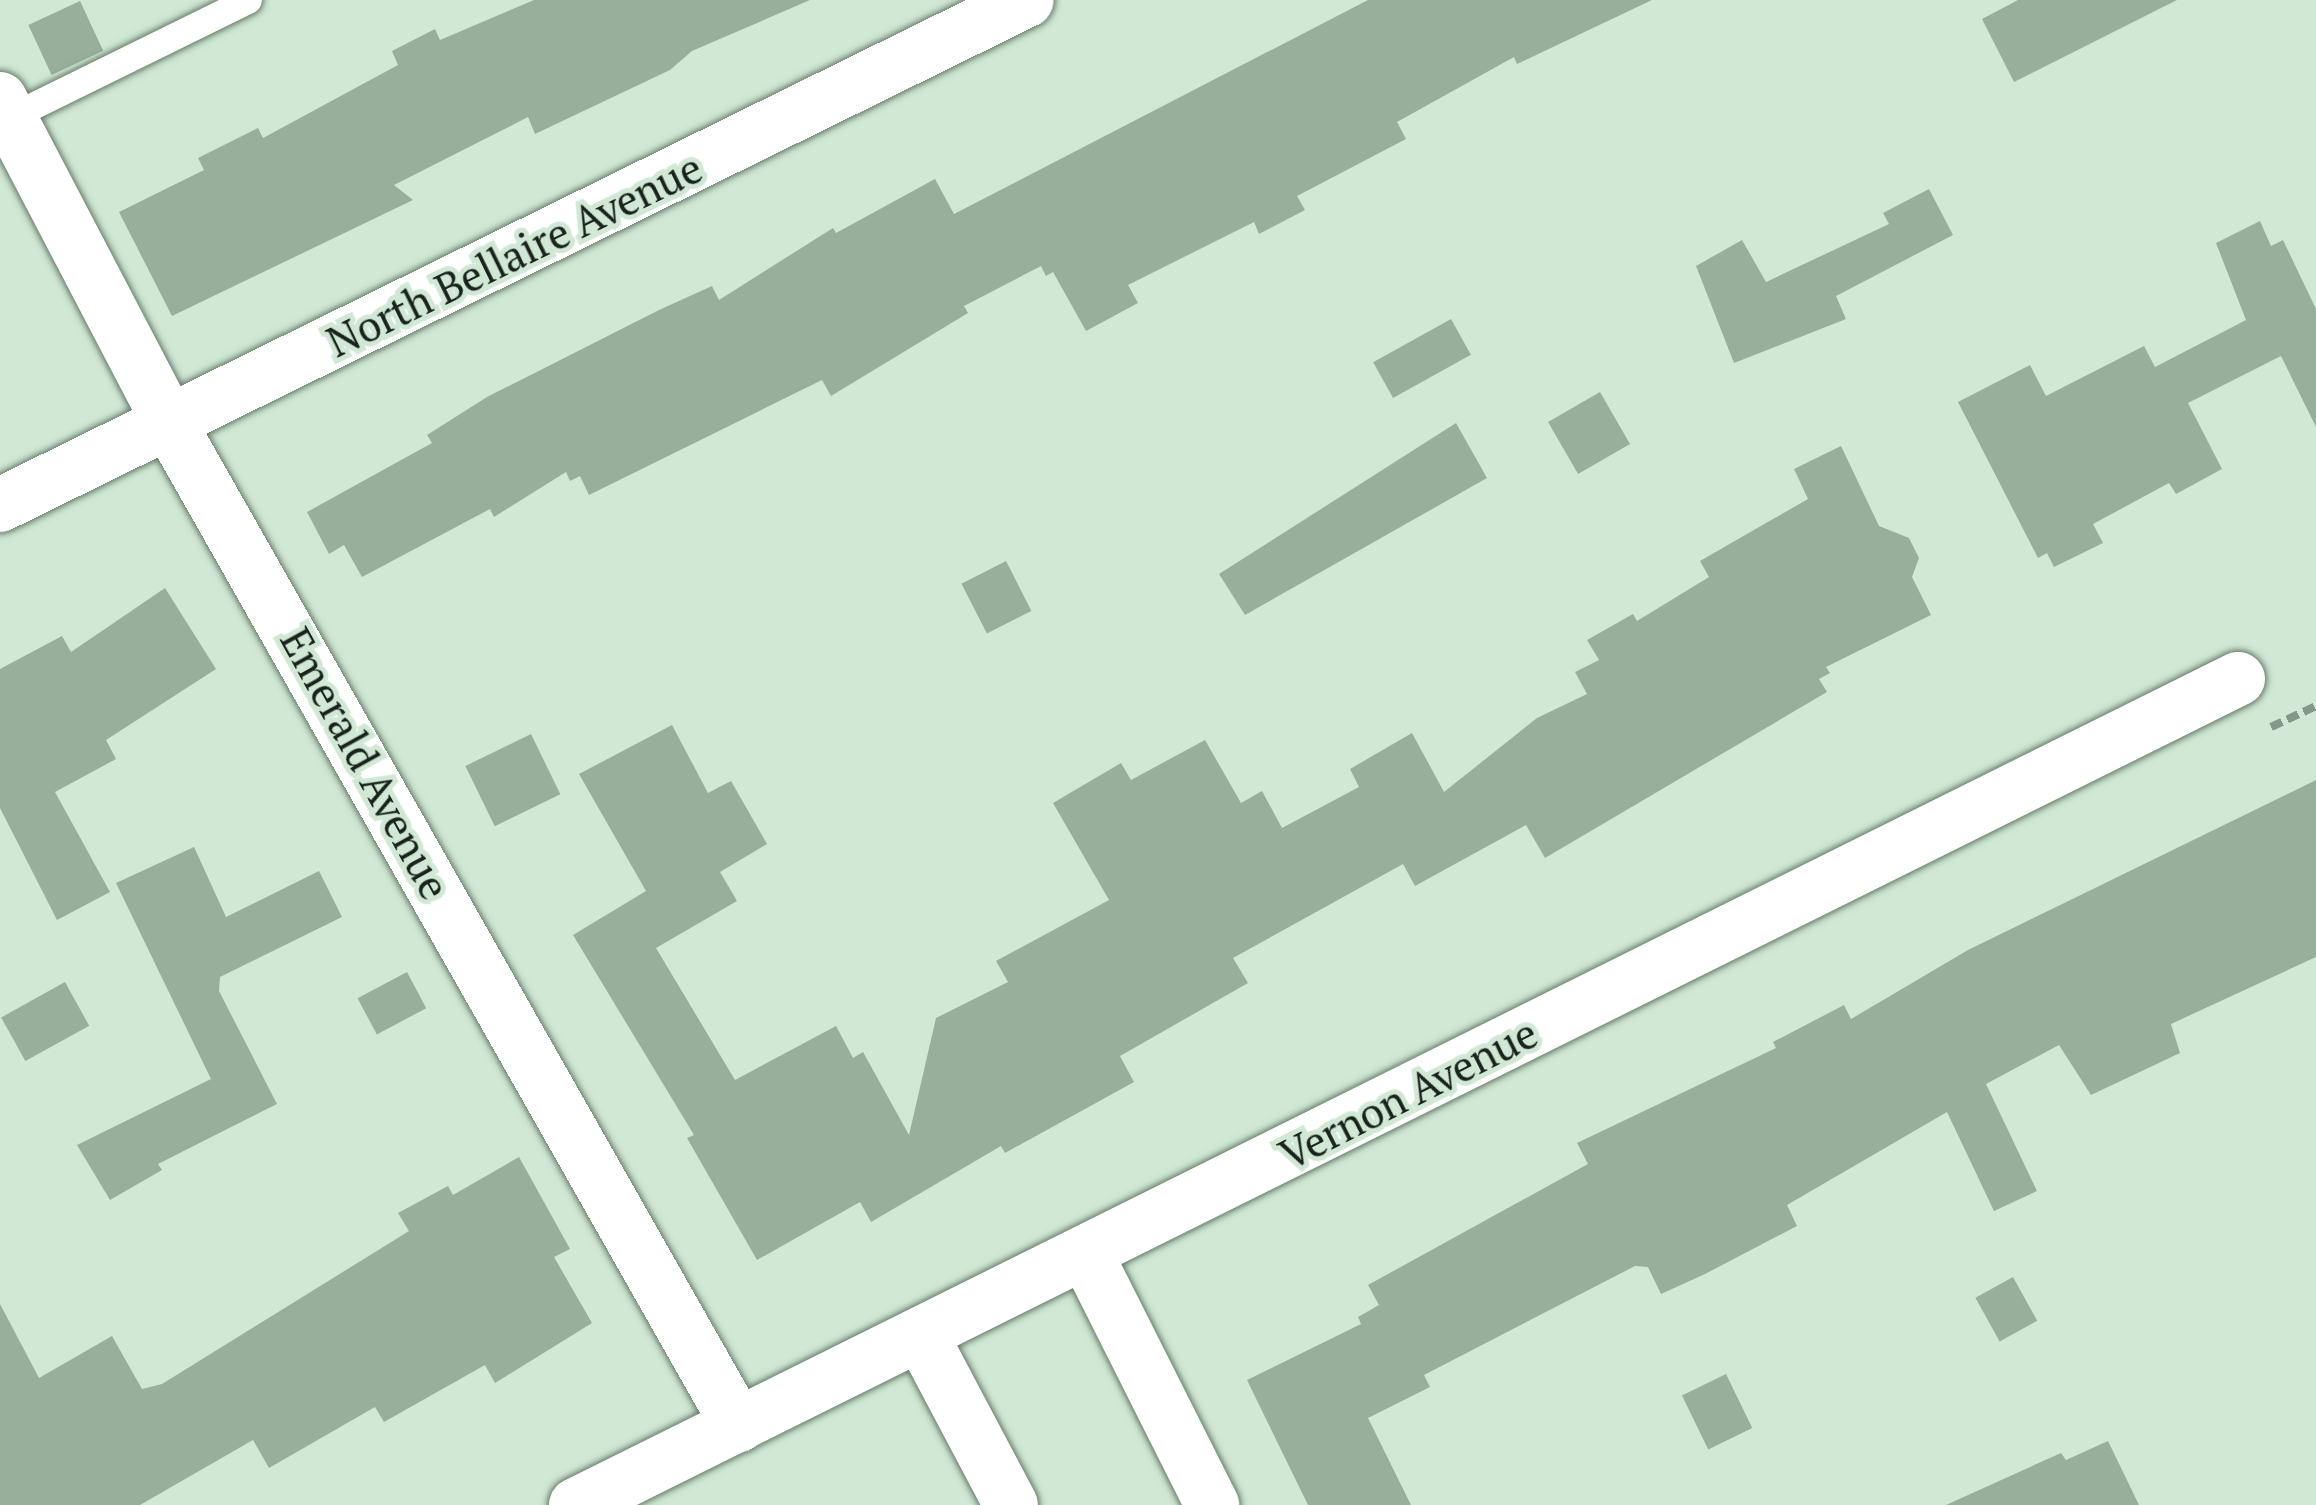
<!DOCTYPE html>
<html>
<head>
<meta charset="utf-8">
<style>
  body { margin:0 }
  #map { position:relative; width:2316px; height:1505px; overflow:hidden; background:#d0e8d4; font-family:"PT Serif",serif }
  div>[style] { position:absolute }
  [style*='--x'] { left:calc(var(--x)*1px); top:calc(var(--y)*1px); width:calc(var(--w)*1px); rotate:calc(var(--a)*1deg) }
  .building>* { inset:0; background:#98af9c; transform-origin:0 0 }
  .path>* { height:8px; margin-top:-4px; transform-origin:0; background:repeating-linear-gradient(90deg,#859788 0 12px,transparent 0 18px) }
  .roads { filter:drop-shadow(0 0 3px #667c6a) drop-shadow(0 0 3px #667c6a) }
  .lane>* { height:27px; margin:-13.5px; padding:0 13.5px; transform-origin:13.5px; border-radius:13.5px; background:#fff }
  .street>* { height:54px; margin:-27px; padding:0 27px; transform-origin:27px; border-radius:27px; background:#fff }
  span { translate:-50% -50%; white-space:nowrap; text-align:center; line-height:1.15; -webkit-text-stroke:10px #d0e8d4; paint-order:stroke }
  .street-label { font-size:42px; color:#19221b }
</style>
</head>
<body>
<div id="map">
  <div class="building">
    <i style="clip-path:polygon(534px 0,810px 0,692px 51px,670px 70px,535px 134px,528px 117px,394px 185px,413px 200px,172px 316px,119px 212px,204px 170px,198px 158px,258px 128px,263px 138px,398px 65px,392px 51px,435px 29px,440px 40px)"></i>
    <i style="clip-path:polygon(1368px 0,1652px 0,1517px 64px,1514px 57px,1397px 122px,1406px 139px,1297px 196px,1305px 210px,1259px 234px,1254px 222px,1128px 285px,1138px 303px,1086px 331px,1053px 272px,1046px 276px,1041px 266px,964px 306px,968px 313px,831px 396px,822px 380px,589px 495px,580px 476px,570px 481px,566px 472px,494px 517px,490px 509px,362px 577px,344px 545px,329px 554px,307px 512px,432px 443px,427px 435px,487px 397px,659px 310px,712px 286px,719px 300px,833px 228px,836px 233px,935px 179px,954px 214px)"></i>
    <i style="clip-path:polygon(2018px 0,2177px 0,2014px 82px,1982px 19px)"></i>
    <i style="left:80px;top:1px;width:55px;height:57px;rotate:65deg"></i>
    <i style="clip-path:polygon(1929px 189px,1953px 235px,1836px 296px,1846px 319px,1734px 363px,1696px 266px,1742px 240px,1766px 282px,1889px 224px,1883px 213px)"></i>
    <i style="clip-path:polygon(2260px 221px,2271px 246px,2283px 240px,2316px 309px,2316px 427px,2281px 356px,2188px 403px,2222px 469px,2176px 494px,2169px 483px,2093px 524px,2103px 543px,2054px 567px,2047px 553px,2038px 558px,1958px 402px,2030px 365px,2046px 396px,2144px 346px,2155px 367px,2246px 320px,2216px 243px)"></i>
    <i style="left:1451px;top:319px;width:41px;height:89px;rotate:61deg"></i>
    <i style="left:1600px;top:392px;width:60px;height:60px;rotate:60deg"></i>
    <i style="clip-path:polygon(1456px 423px,1487px 478px,1245px 615px,1219px 574px)"></i>
    <i style="clip-path:polygon(1841px 446px,1879px 526px,1909px 538px,1919px 558px,1912px 577px,1931px 615px,1826px 667px,1830px 673px,1819px 679px,1827px 692px,1545px 858px,1526px 825px,1415px 886px,1403px 864px,1233px 958px,1248px 983px,1120px 1056px,1134px 1082px,1005px 1153px,1001px 1146px,871px 1222px,860px 1202px,757px 1260px,687px 1138px,694px 1135px,573px 935px,646px 891px,579px 774px,672px 725px,708px 793px,731px 781px,767px 844px,720px 872px,737px 901px,656px 948px,735px 1080px,836px 1026px,853px 1058px,863px 1052px,909px 1135px,936px 1018px,1008px 982px,996px 961px,1109px 900px,1053px 803px,1121px 763px,1131px 780px,1205px 740px,1241px 803px,1262px 791px,1282px 828px,1359px 787px,1350px 769px,1412px 733px,1444px 792px,1537px 718px,1587px 694px,1575px 672px,1599px 660px,1587px 640px,1633px 614px,1637px 621px,1709px 577px,1700px 561px,1808px 499px,1794px 469px)"></i>
    <i style="left:1006px;top:561px;width:56px;height:50px;rotate:63deg"></i>
    <i style="clip-path:polygon(165px 588px,216px 669px,106px 740px,116px 759px,55px 792px,110px 892px,57px 920px,0 808px,0 669px,62px 636px,71px 652px)"></i>
    <i style="left:531px;top:734px;width:67px;height:73px;rotate:64deg"></i>
    <i style="clip-path:polygon(2316px 780px,2316px 957px,2171px 1024px,2180px 1053px,2091px 1095px,2059px 1045px,1986px 1084px,2037px 1191px,1994px 1211px,1947px 1112px,1787px 1205px,1797px 1226px,1705px 1274px,1661px 1294px,1648px 1267px,1635px 1266px,1424px 1375px,1430px 1387px,1368px 1418px,1411px 1505px,1308px 1505px,1247px 1380px,1361px 1324px,1358px 1317px,1379px 1305px,1368px 1285px,1588px 1164px,1577px 1143px,1776px 1048px,1773px 1042px,1844px 1005px,1851px 1019px,1968px 950px)"></i>
    <i style="clip-path:polygon(194px 847px,226px 917px,319px 871px,342px 917px,220px 977px,219px 991px,277px 1104px,158px 1164px,162px 1170px,110px 1200px,77px 1145px,211px 1079px,116px 883px)"></i>
    <i style="left:407px;top:972px;width:41px;height:56px;rotate:62deg"></i>
    <i style="left:65px;top:982px;width:50px;height:73px;rotate:61deg"></i>
    <i style="clip-path:polygon(519px 1157px,570px 1249px,554px 1257px,592px 1323px,495px 1383px,485px 1365px,384px 1422px,375px 1407px,269px 1468px,253px 1440px,140px 1505px,0 1505px,0 1304px,39px 1378px,112px 1336px,142px 1389px,162px 1384px,409px 1231px,398px 1213px,448px 1186px,453px 1195px)"></i>
    <i style="left:2013px;top:1277px;width:50px;height:43px;rotate:61deg"></i>
    <i style="left:1726px;top:1374px;width:60px;height:49px;rotate:64deg"></i>
    <i style="clip-path:polygon(2108px 1441px,2139px 1505px,1946px 1505px,2061px 1453px,2066px 1460px)"></i>
  </div>
  <div class="path">
    <i style="--x:2271;--y:727;--w:50;--a:-25"></i>
  </div>
  <div class="roads">
    <div class="lane">
      <i style="--x:10;--y:117;--w:265;--a:-26.2"></i>
    </div>
    <div class="street">
      <i style="--x:0;--y:99;--w:363;--a:62.4"></i>
      <i style="--x:168;--y:421;--w:1155;--a:60.42"></i>
      <i style="--x:0;--y:505;--w:1144;--a:-26.18"></i>
      <i style="--x:1086;--y:1254;--w:281;--a:63.3"></i>
      <i style="--x:921;--y:1335;--w:192;--a:62.1"></i>
      <i style="--x:576;--y:1505;--w:1856;--a:-26.43"></i>
    </div>
  </div>
  <div class="street-label">
    <span style="left:514px;top:254px;rotate:-26deg">North Bellaire Avenue</span>
    <span style="left:366px;top:763px;rotate:61deg">Emerald Avenue</span>
    <span style="left:1408px;top:1093px;rotate:-27deg">Vernon Avenue</span>
  </div>
</div>
</body>
</html>
